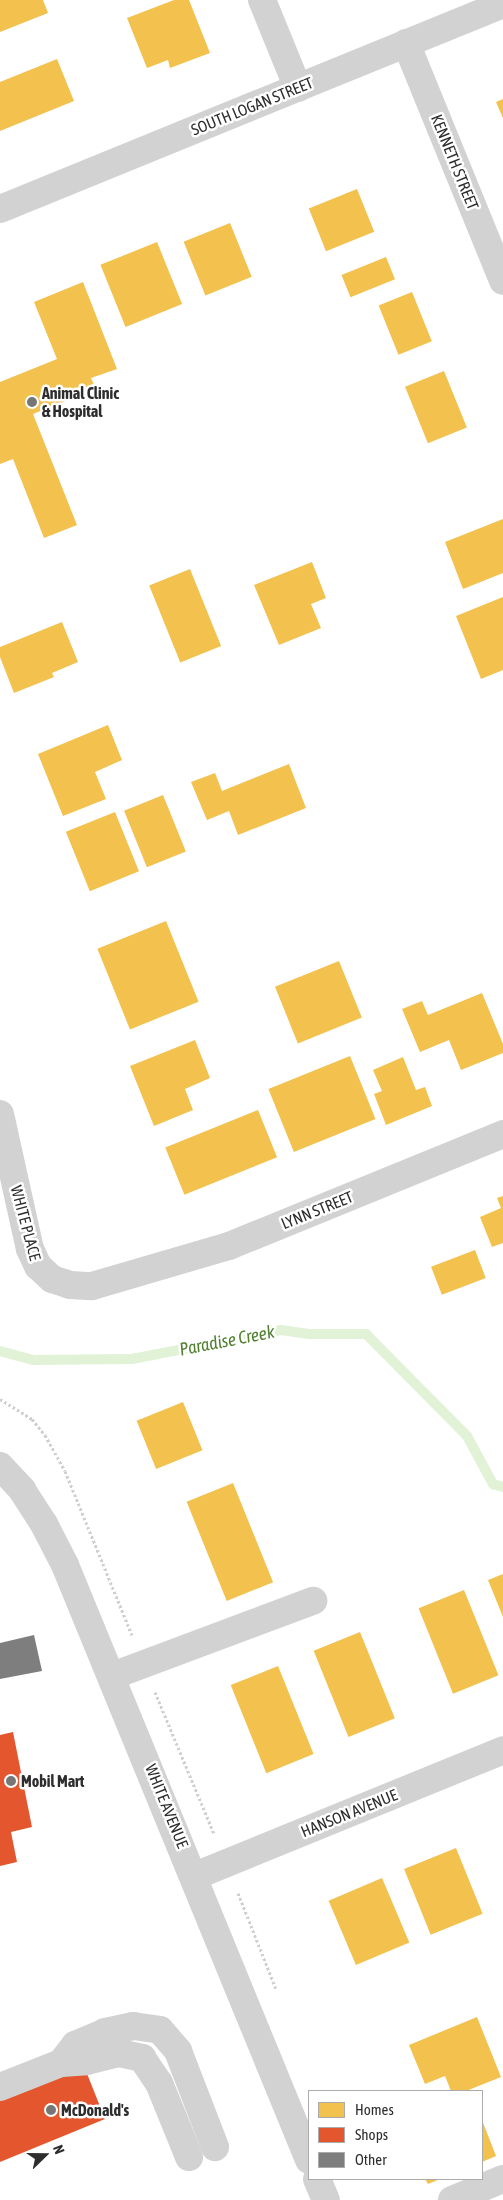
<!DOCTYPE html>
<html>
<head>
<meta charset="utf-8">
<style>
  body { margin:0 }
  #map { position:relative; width:503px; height:2200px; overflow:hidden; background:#fff; font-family:"Asap Condensed",sans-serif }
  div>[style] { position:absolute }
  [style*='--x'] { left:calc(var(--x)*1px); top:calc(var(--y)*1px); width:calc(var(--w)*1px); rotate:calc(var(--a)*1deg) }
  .homes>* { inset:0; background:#f2c14e; transform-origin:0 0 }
  .shops>* { inset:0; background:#e4572e }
  .stream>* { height:10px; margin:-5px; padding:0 5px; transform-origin:5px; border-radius:5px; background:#e1f2d6 }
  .building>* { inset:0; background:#7e7e7e }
  .path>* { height:3px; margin-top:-1.5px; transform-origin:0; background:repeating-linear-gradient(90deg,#cfcfcf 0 2.5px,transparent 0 5px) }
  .minor>* { height:28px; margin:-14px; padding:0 14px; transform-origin:14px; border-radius:14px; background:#d2d2d2 }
  .dots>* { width:14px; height:14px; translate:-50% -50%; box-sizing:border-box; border:2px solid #fff; border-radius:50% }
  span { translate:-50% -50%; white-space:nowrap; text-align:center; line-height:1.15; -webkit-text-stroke:5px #fff; paint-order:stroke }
  .street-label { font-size:16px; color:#2d2d2d }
  .poi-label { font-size:16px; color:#2d2d2d; font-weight:700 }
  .left { translate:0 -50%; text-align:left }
  .water-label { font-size:18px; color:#508030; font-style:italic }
  .legend { position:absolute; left:308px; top:2090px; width:175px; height:90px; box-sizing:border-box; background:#fff; border:1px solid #ababab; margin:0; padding:6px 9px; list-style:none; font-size:15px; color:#2d2d2d }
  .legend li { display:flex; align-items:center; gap:10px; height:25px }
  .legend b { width:25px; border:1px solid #ababab }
  .north { position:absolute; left:20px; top:2130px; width:50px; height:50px; -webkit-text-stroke:4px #fff; paint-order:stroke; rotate:68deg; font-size:14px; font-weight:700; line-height:20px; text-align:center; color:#2d2d2d }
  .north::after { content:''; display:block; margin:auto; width:18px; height:22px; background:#2d2d2d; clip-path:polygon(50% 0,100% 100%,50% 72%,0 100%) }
</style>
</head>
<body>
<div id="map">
  <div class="homes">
    <i style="clip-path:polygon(0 0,43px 0,48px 13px,0 32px)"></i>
    <i style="clip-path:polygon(174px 0,189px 0,210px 53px,170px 68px,168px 60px,147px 68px,127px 18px)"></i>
    <i style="clip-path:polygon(57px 59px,74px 101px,0 131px,0 82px)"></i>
    <i style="clip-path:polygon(503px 99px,503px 118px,496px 102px)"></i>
    <i style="left:357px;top:189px;width:46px;height:52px;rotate:68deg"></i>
    <i style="left:230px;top:223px;width:58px;height:50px;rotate:68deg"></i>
    <i style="left:157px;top:242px;width:67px;height:61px;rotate:68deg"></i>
    <i style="left:386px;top:257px;width:24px;height:48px;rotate:68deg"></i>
    <i style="clip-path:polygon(83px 282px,117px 369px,91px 378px,96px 389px,33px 414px,77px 525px,44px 538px,13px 459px,0 464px,0 382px,57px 359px,34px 302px)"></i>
    <i style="left:412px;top:292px;width:53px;height:36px;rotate:68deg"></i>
    <i style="left:444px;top:371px;width:61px;height:42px;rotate:68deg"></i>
    <i style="clip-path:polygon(503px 519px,503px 573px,463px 589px,445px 542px)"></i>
    <i style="clip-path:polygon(312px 562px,326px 598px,311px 604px,321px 628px,279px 645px,254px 585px)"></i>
    <i style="left:190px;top:569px;width:83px;height:44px;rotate:68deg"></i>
    <i style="clip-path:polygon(503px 597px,503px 670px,481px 679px,456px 616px)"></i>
    <i style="clip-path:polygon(62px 622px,78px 662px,52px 673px,54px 677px,14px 693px,0 657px,0 647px)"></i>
    <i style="clip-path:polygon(108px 725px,122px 760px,95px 772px,106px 799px,63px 816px,38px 754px)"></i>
    <i style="clip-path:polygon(289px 764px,306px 808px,238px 835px,229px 811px,207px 820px,191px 782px,215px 773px,222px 791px)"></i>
    <i style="left:163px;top:795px;width:61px;height:42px;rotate:68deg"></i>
    <i style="left:115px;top:812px;width:64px;height:53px;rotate:68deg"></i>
    <i style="left:166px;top:921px;width:87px;height:74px;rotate:68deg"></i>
    <i style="left:339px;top:961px;width:61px;height:69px;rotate:68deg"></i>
    <i style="clip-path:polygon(482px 993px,503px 1044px,503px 1053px,461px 1070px,449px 1040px,420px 1052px,402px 1009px,422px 1001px,428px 1015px)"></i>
    <i style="clip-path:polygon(195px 1040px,210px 1078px,185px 1089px,193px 1110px,154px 1126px,130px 1066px)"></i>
    <i style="left:350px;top:1056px;width:68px;height:88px;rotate:68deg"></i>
    <i style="clip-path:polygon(403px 1057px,416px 1090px,425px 1087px,432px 1106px,386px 1125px,374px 1094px,382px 1091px,373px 1070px)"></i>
    <i style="left:258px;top:1110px;width:51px;height:100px;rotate:68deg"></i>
    <i style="clip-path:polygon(503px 1196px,503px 1243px,492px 1247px,480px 1217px,501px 1208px,497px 1198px)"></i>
    <i style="left:475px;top:1250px;width:30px;height:47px;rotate:69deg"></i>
    <i style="left:183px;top:1402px;width:52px;height:50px;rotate:68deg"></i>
    <i style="left:233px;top:1483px;width:107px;height:50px;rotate:68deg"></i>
    <i style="clip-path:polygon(503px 1574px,503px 1617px,488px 1580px)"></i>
    <i style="left:464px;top:1590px;width:92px;height:49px;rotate:68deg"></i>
    <i style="left:360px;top:1632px;width:93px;height:50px;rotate:68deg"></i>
    <i style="left:278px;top:1666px;width:95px;height:51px;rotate:68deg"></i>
    <i style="left:456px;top:1848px;width:71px;height:56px;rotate:68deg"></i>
    <i style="left:382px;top:1878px;width:70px;height:58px;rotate:67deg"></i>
    <i style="clip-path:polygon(477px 2017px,501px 2077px,466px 2091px,451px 2091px,445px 2076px,425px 2084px,409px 2045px)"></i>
    <i style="clip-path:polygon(482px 2120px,496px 2156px,482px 2162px)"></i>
    <i style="clip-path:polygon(425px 2179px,440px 2179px,428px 2184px)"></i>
  </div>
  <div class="shops">
    <i style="clip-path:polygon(13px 1732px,32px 1827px,11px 1832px,17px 1862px,0 1866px,0 1735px)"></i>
    <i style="clip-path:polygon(84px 2066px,105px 2119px,0 2162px,0 2100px)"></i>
  </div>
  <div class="stream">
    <i style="--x:0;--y:1351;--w:34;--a:15"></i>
    <i style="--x:33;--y:1360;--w:99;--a:-0.6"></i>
    <i style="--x:132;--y:1359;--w:152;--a:-11"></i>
    <i style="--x:281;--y:1330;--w:30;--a:8"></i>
    <i style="--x:311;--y:1334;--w:55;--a:0"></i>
    <i style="--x:366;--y:1334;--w:144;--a:45.3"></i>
    <i style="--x:467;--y:1436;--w:55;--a:61.6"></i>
    <i style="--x:493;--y:1484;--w:10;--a:17"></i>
  </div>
  <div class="building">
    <i style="clip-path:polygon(34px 1635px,42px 1671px,0 1679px,0 1643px)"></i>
  </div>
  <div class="path">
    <i style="--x:0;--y:1399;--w:38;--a:32"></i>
    <i style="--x:32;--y:1419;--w:21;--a:51"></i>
    <i style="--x:45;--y:1435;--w:41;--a:60.9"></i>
    <i style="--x:65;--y:1471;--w:177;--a:67.8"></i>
    <i style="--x:155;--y:1692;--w:154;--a:67.4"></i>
    <i style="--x:238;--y:1893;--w:103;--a:68.4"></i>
  </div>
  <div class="minor">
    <i style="--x:262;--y:0;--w:95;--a:67.8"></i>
    <i style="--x:406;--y:43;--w:257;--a:67.8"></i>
    <i style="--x:0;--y:209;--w:543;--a:-22.17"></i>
    <i style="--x:0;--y:1114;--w:138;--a:77.5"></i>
    <i style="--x:30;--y:1249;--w:19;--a:65"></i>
    <i style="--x:38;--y:1266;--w:19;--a:43"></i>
    <i style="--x:52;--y:1279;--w:19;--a:18"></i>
    <i style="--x:70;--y:1285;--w:22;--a:3"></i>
    <i style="--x:92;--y:1286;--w:143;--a:-16.3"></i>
    <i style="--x:229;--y:1246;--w:296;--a:-22.2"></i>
    <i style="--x:0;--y:1466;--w:33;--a:47"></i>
    <i style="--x:22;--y:1490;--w:40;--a:57.1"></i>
    <i style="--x:44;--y:1524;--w:46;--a:62.9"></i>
    <i style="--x:65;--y:1565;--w:643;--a:67.7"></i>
    <i style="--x:112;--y:1676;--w:215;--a:-20.5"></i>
    <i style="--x:195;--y:1876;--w:333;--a:-22.2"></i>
    <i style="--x:61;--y:2063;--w:23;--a:-52"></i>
    <i style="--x:75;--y:2045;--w:33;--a:-23"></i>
    <i style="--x:105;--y:2032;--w:29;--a:-12"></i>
    <i style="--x:133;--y:2026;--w:27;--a:8"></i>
    <i style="--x:160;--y:2030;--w:28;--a:49"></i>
    <i style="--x:178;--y:2051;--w:103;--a:68.9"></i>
    <i style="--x:0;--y:2087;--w:66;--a:-21.5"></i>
    <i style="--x:61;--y:2063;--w:26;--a:-4"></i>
    <i style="--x:87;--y:2061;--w:33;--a:-14"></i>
    <i style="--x:119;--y:2053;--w:24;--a:12"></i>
    <i style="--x:142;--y:2058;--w:30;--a:56"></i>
    <i style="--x:159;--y:2083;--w:80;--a:67.9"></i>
    <i style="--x:317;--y:2179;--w:23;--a:67"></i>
    <i style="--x:452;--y:2200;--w:55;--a:-22.4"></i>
  </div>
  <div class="dots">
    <i style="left:32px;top:402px;background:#767676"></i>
    <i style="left:11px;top:1781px;background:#767676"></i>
    <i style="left:51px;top:2110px;background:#767676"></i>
  </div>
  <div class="street-label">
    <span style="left:252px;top:106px;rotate:-22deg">SOUTH LOGAN STREET</span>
    <span style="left:455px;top:162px;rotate:68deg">KENNETH STREET</span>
    <span style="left:317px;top:1210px;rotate:-22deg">LYNN STREET</span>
    <span style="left:26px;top:1223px;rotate:75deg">WHITE PLACE</span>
    <span style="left:167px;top:1806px;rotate:68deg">WHITE AVENUE</span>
    <span style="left:349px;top:1813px;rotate:-22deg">HANSON AVENUE</span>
  </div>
  <div class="poi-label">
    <span class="left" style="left:42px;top:402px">Animal Clinic<br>&amp; Hospital</span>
    <span class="left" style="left:21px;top:1781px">Mobil Mart</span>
    <span class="left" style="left:61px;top:2110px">McDonald's</span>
  </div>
  <div class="water-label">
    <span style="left:227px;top:1341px;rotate:-11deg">Paradise Creek</span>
  </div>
  <ul class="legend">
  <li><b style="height:14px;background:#f2c14e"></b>Homes</li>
  <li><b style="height:14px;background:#e4572e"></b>Shops</li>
  <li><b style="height:14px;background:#7e7e7e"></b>Other</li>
  </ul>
  <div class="north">N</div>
</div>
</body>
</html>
